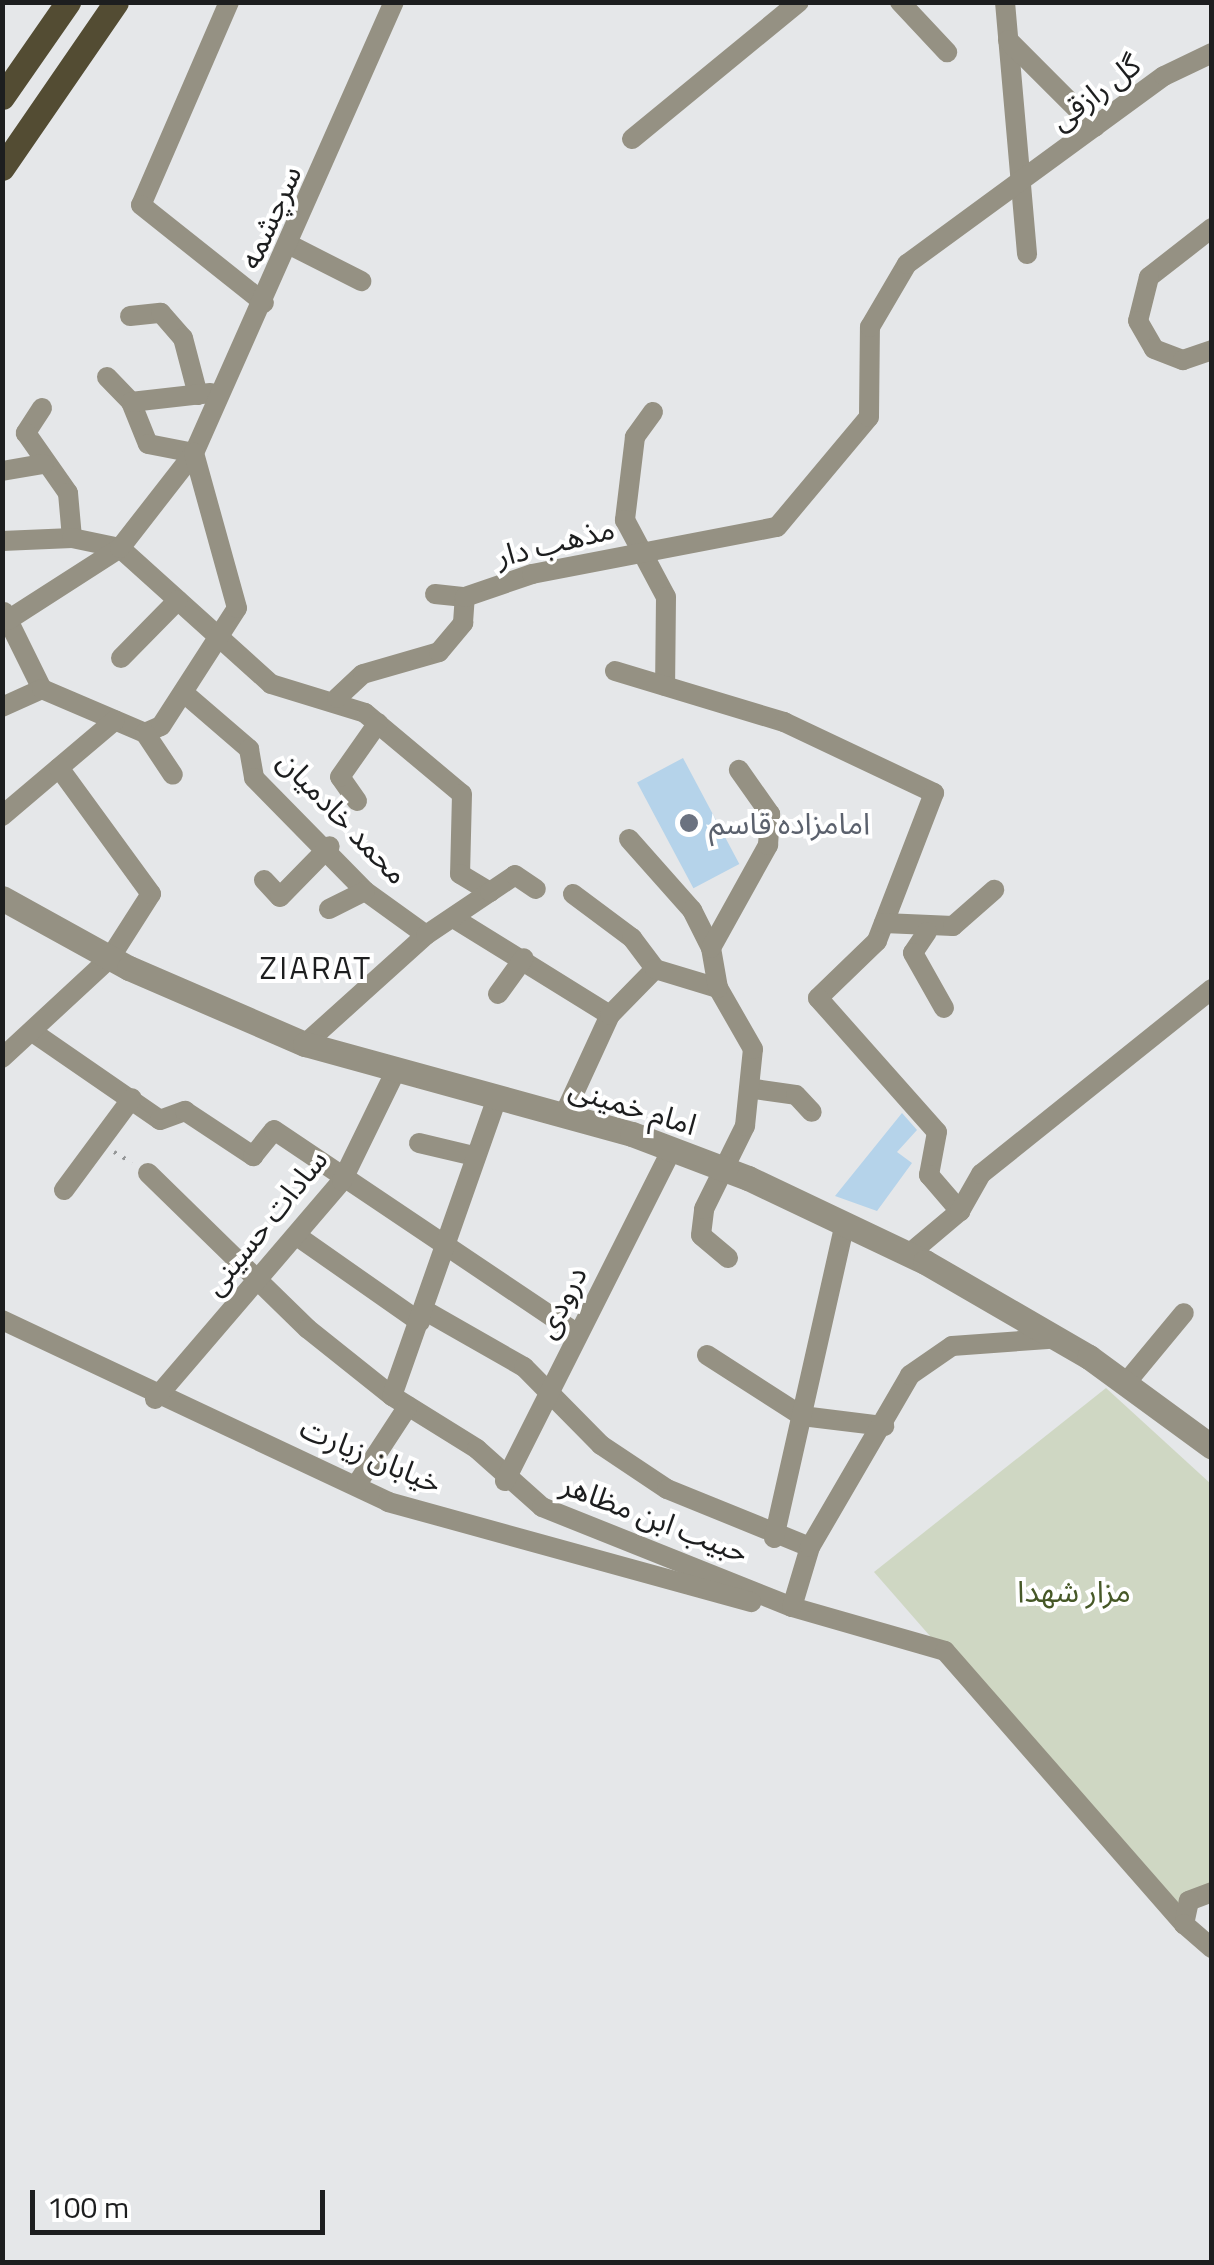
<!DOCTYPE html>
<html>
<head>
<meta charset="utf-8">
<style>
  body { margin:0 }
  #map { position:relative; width:1214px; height:2265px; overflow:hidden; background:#e5e7e9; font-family:"Titillium Web","Noto Sans Arabic",sans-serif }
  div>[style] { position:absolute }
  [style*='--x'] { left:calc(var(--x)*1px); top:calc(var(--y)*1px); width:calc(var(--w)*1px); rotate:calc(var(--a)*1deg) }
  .green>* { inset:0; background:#cfd7c3 }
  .building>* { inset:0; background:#b5d3ea; transform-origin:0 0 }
  .path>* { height:4px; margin-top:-2px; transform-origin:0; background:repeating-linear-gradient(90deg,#949697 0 2.5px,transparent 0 10.5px) }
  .minor>* { height:20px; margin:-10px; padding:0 10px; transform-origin:10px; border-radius:10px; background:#959183 }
  .tertiary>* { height:25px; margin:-12.5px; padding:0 12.5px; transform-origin:12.5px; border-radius:12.5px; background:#959183 }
  .primary>* { height:25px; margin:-12.5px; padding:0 12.5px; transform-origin:12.5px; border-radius:12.5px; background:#534c33 }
  .dots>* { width:28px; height:28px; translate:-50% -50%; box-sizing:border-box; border:5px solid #fff; border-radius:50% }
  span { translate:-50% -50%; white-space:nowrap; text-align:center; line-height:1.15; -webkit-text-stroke:8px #fff; paint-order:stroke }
  .street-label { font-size:30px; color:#1d1e1f }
  .worship-label { font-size:30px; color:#5b616d }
  .left { translate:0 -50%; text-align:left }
  .park-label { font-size:30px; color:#465827 }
  .neighbourhood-label { font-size:32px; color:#1d1e1f; letter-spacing:2.5px }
  .frame { position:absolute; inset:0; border:5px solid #1d1e1f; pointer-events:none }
  .scale { position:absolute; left:30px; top:2190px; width:295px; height:45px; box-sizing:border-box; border:5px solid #1d1e1f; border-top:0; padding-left:12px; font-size:30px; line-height:35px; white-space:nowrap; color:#1d1e1f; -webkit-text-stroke:8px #fff; paint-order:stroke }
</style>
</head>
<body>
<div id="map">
  <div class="green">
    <i style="clip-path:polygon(1106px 1388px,1211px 1484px,1211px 1886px,1173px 1914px,874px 1572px)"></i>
  </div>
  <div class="building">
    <i style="left:683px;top:758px;width:120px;height:52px;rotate:62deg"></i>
    <i style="clip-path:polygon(902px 1113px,917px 1130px,897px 1152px,912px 1163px,877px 1211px,835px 1196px)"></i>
  </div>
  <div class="path">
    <i style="--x:114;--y:1152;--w:21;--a:31"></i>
  </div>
  <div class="minor">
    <i style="--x:229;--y:2;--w:221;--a:113.4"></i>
    <i style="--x:141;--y:205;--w:157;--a:38.5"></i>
    <i style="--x:900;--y:2;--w:69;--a:46.8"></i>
    <i style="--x:1005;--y:2;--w:253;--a:85"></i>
    <i style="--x:1008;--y:40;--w:123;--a:45"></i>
    <i style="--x:632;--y:139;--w:216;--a:-39.4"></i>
    <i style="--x:1212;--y:228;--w:80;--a:142.1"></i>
    <i style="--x:1149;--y:277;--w:45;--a:104"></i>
    <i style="--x:1138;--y:321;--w:32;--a:60"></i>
    <i style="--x:1154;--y:349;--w:31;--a:21"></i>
    <i style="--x:1183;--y:360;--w:31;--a:-19"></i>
    <i style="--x:290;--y:245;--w:80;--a:26.9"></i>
    <i style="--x:130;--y:316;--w:31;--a:-6"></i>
    <i style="--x:161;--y:313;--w:33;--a:49"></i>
    <i style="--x:183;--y:338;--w:59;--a:75.3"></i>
    <i style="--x:107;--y:377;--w:35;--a:46"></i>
    <i style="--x:131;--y:402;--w:45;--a:68"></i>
    <i style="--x:148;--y:444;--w:47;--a:11.1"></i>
    <i style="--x:131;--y:402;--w:80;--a:-6.5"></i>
    <i style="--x:42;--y:408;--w:30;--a:123"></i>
    <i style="--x:26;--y:433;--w:73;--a:55"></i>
    <i style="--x:68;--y:493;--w:45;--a:84.9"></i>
    <i style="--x:653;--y:412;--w:31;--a:126"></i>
    <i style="--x:635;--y:437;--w:84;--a:96.9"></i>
    <i style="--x:625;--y:520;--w:87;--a:62"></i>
    <i style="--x:666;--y:597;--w:89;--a:90.6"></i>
    <i style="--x:2;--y:471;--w:42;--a:-9.7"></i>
    <i style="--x:2;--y:541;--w:70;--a:-2.5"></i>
    <i style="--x:72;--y:538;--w:49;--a:11.8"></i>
    <i style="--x:120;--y:548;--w:203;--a:42"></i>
    <i style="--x:271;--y:684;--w:98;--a:17.1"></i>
    <i style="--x:365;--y:713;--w:126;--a:39.9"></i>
    <i style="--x:462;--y:794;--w:80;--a:91.4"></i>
    <i style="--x:460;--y:874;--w:35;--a:31"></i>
    <i style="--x:435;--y:594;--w:30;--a:6"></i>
    <i style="--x:4;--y:612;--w:86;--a:63.7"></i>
    <i style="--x:8;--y:620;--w:133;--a:-32.7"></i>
    <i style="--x:120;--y:548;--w:120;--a:-52.1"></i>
    <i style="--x:194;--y:453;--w:493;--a:-66.1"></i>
    <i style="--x:121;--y:658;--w:81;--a:-45.5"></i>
    <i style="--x:615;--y:671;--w:177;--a:16.8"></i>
    <i style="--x:784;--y:722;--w:166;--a:25.3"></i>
    <i style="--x:934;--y:793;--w:159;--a:111.1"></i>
    <i style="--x:877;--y:941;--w:82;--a:136"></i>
    <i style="--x:818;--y:998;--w:179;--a:48.4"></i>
    <i style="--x:937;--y:1132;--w:44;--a:100.5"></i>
    <i style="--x:929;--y:1175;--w:48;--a:49.3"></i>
    <i style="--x:184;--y:693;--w:86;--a:40.7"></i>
    <i style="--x:249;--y:749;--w:29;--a:80"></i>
    <i style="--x:254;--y:778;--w:158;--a:45.5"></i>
    <i style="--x:365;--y:891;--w:75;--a:35.8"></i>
    <i style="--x:337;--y:698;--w:35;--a:-43"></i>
    <i style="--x:363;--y:674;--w:79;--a:-16.1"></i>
    <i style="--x:439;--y:652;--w:38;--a:-50"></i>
    <i style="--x:463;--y:623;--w:26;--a:-86"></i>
    <i style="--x:465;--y:597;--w:71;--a:-18.9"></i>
    <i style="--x:532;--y:574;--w:249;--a:-10.9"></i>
    <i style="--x:777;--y:527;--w:143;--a:-50.1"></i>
    <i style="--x:869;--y:417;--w:90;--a:-89.4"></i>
    <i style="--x:870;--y:327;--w:73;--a:-59.6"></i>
    <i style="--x:907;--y:264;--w:318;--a:-36.2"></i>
    <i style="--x:1164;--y:76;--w:53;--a:-25.6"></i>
    <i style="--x:2;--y:707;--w:44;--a:-24.2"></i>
    <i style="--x:42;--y:689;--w:112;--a:23.1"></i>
    <i style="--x:145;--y:733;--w:17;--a:-24"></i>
    <i style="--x:161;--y:726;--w:140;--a:-57.2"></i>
    <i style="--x:237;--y:608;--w:161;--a:-105.5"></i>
    <i style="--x:145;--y:733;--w:50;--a:56.3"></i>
    <i style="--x:357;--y:801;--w:29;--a:-125"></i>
    <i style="--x:340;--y:777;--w:66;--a:-54.9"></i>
    <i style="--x:2;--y:816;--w:148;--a:-40.3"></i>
    <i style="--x:629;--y:839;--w:95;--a:48.4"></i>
    <i style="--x:692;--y:910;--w:42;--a:63.4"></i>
    <i style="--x:264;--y:880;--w:23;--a:47"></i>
    <i style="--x:280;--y:897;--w:71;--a:-45.6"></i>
    <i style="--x:573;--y:894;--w:74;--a:36.7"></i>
    <i style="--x:632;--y:938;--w:39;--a:53"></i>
    <i style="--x:329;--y:909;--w:40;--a:-26.6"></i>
    <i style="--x:455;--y:919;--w:182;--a:31.8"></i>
    <i style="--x:884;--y:923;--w:69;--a:2.5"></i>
    <i style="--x:953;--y:926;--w:55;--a:-41.3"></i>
    <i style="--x:927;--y:932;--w:25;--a:124"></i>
    <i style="--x:913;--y:953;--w:63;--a:60.6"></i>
    <i style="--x:498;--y:994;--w:44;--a:-54.2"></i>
    <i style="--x:34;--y:1033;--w:153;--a:34.6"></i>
    <i style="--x:160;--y:1120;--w:27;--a:-20"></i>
    <i style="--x:185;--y:1111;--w:82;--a:33.5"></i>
    <i style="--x:253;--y:1156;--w:33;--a:-51"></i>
    <i style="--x:274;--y:1130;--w:366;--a:33.9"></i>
    <i style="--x:305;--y:1044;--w:163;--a:-42"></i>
    <i style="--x:426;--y:935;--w:77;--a:-33.9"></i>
    <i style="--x:490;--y:892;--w:30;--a:-34"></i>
    <i style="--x:515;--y:875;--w:25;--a:34"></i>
    <i style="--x:2;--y:1058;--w:147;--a:-42.8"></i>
    <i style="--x:110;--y:958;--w:76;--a:-57.4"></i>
    <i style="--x:151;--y:894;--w:156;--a:-126.1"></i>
    <i style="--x:755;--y:1089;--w:41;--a:8.3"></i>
    <i style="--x:796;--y:1095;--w:23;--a:47"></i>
    <i style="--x:563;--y:1117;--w:112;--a:-65.3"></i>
    <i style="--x:610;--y:1015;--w:64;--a:-45.6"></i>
    <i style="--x:655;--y:969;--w:66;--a:16.8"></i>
    <i style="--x:419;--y:1143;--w:57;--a:13.3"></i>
    <i style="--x:148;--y:1173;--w:223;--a:44.3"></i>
    <i style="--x:308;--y:1329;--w:107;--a:38.6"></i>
    <i style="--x:392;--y:1396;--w:100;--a:31.9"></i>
    <i style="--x:477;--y:1449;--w:87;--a:41.7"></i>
    <i style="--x:542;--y:1507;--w:269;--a:21.8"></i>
    <i style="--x:792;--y:1607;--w:159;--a:16"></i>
    <i style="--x:945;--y:1651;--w:363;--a:48.8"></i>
    <i style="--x:64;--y:1190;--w:114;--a:-53.5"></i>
    <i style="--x:297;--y:1236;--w:150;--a:35"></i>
    <i style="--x:909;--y:1254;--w:67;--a:-40.1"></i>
    <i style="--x:960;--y:1211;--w:43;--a:-60.4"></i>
    <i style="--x:981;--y:1174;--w:296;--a:-38.7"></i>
    <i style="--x:728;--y:1258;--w:35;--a:-140"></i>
    <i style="--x:701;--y:1235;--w:26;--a:-83"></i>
    <i style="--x:704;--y:1209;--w:93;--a:-63.7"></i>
    <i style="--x:745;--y:1126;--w:77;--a:-84.1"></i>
    <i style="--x:753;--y:1049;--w:70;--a:-119.8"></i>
    <i style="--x:718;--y:988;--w:41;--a:-99.9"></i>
    <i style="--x:711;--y:948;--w:118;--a:-61"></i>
    <i style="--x:768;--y:845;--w:31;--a:-86"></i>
    <i style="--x:770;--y:814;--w:54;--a:-125.2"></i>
    <i style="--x:424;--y:1310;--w:115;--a:29.7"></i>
    <i style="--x:524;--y:1367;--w:110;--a:45.4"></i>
    <i style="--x:601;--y:1445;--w:79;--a:33.7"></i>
    <i style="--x:667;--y:1489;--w:154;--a:22.1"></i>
    <i style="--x:2;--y:1320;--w:427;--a:25.2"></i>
    <i style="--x:388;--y:1502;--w:377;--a:15.4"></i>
    <i style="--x:707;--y:1355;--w:113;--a:32.7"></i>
    <i style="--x:802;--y:1416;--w:83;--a:7"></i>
    <i style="--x:1125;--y:1384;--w:92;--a:-50.3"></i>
    <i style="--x:392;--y:1396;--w:314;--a:-70.6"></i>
    <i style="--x:155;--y:1399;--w:287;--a:-49.4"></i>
    <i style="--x:342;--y:1181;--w:126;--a:-64"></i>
    <i style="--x:505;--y:1481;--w:372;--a:-63.3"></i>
    <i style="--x:357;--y:1484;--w:93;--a:-56.8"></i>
    <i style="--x:774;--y:1538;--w:323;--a:-77.3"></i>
    <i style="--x:792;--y:1607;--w:63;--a:-73.3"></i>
    <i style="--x:810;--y:1547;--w:199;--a:-59.8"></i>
    <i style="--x:910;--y:1375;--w:51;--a:-34.6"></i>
    <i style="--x:952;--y:1346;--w:96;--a:-4.2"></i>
    <i style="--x:1212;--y:1892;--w:25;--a:159"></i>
    <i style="--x:1189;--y:1901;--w:24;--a:102"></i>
    <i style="--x:1184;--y:1924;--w:37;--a:41"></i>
  </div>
  <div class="tertiary">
    <i style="--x:2;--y:898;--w:145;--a:28.9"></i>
    <i style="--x:129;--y:968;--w:192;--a:23.4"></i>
    <i style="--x:305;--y:1044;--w:339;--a:15.4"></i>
    <i style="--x:632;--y:1134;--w:124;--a:20.8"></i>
    <i style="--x:748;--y:1178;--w:196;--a:25.4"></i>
    <i style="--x:925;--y:1262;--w:190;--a:30.1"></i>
    <i style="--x:1089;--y:1357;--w:152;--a:36.2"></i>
  </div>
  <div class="primary">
    <i style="--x:2;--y:97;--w:116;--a:-55.2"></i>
    <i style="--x:2;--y:168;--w:201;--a:-55.5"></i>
  </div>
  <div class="dots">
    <i style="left:689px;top:823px;background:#6b7280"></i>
  </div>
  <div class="street-label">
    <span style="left:1095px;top:92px;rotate:-37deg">گل رازقی</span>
    <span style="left:270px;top:217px;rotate:-66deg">سرچشمه</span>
    <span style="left:555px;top:542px;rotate:-14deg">مذهب دار</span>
    <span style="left:343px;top:817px;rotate:46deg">محمد خادمیان</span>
    <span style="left:633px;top:1106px;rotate:17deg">امام خمینی</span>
    <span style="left:265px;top:1222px;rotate:-51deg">سادات حسینی</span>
    <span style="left:561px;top:1302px;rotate:-63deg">درودی</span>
    <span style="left:371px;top:1455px;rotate:23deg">خیابان زیارت</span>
    <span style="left:655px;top:1518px;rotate:21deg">حبیب ابن مظاهر</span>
  </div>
  <div class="worship-label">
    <span class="left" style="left:709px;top:823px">امامزاده قاسم</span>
  </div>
  <div class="park-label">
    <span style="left:1074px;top:1591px">مزار شهدا</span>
  </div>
  <div class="neighbourhood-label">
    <span style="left:316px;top:967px">ZIARAT</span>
  </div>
  <div class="frame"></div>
  <div class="scale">100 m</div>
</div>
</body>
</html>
